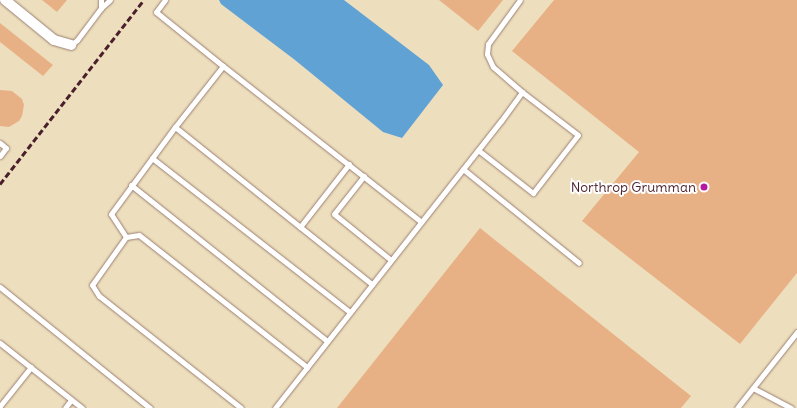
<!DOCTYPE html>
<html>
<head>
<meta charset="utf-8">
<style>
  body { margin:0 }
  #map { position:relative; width:797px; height:408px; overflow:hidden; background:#eddfbd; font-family:Delius,sans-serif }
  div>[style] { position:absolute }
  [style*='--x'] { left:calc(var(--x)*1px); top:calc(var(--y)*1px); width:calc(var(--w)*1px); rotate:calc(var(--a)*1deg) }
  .water>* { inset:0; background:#5fa2d3 }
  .building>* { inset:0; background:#e8b185 }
  .roads { filter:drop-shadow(0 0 1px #9c7f74) drop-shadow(0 0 1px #9c7f74) }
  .lane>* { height:5px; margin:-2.5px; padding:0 2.5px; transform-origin:2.5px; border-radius:2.5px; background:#fff }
  .street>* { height:10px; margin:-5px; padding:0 5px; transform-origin:5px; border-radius:5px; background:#fff }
  .rail>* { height:3px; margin-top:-1.5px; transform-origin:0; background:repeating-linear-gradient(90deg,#4a1f2b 0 6px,transparent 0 9px) }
  .dots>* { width:11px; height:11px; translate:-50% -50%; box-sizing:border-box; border:2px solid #fff; border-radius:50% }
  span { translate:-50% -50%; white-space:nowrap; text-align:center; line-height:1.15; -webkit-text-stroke:4px #fff; paint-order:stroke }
  .poi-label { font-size:14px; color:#4a1f2b }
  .right { translate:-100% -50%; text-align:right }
</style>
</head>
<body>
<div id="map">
  <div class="water">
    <i style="clip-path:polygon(219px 0,344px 0,429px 65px,443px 85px,402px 138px,383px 132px,295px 60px,221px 4px)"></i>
  </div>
  <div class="building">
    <i style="clip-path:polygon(42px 0,67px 0,57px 12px)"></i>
    <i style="clip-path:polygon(439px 0,503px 0,478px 31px)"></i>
    <i style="clip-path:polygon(554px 0,797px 0,797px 273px,740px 344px,582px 221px,639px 152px,512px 51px)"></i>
    <i style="clip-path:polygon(0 23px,53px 65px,43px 76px,0 42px)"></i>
    <i style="clip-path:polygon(0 90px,12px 91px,22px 99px,24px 105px,22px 116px,19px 121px,9px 127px,0 126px)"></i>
    <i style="clip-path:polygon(480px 228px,691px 396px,681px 408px,337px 408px)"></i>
  </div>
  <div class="roads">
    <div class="lane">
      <i style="--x:101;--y:0;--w:8;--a:90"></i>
      <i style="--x:165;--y:0;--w:15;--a:127"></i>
      <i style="--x:156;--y:12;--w:86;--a:38.9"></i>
      <i style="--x:223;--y:66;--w:78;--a:128.2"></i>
      <i style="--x:71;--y:45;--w:8;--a:-40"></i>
      <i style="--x:77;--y:40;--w:40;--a:-53"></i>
      <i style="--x:101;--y:8;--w:12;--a:-42"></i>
      <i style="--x:223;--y:66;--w:252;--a:38.2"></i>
      <i style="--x:0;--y:143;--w:8;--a:40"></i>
      <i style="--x:6;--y:148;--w:10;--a:127"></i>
      <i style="--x:478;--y:150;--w:70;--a:38"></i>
      <i style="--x:533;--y:193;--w:73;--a:-52.2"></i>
      <i style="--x:578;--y:135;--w:71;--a:-142.5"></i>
      <i style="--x:152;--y:158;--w:251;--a:37.9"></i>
      <i style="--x:463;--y:169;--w:149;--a:39"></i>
      <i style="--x:364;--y:176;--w:48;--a:128.3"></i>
      <i style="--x:334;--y:214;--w:73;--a:38.9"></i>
      <i style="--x:131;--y:185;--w:251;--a:38.5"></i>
      <i style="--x:300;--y:227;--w:80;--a:-52.1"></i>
      <i style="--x:126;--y:237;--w:13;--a:-9"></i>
      <i style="--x:139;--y:235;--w:214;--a:38.2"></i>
      <i style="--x:0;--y:287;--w:193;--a:38.9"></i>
      <i style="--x:0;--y:343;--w:105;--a:38.4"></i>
      <i style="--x:753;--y:388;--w:43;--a:27.8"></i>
      <i style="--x:0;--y:406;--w:50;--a:-51.5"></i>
      <i style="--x:65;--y:408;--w:10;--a:-53"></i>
      <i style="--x:241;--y:408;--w:181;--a:-141.7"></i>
      <i style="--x:99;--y:296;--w:13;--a:-122"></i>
      <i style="--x:92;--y:285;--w:59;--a:-54.7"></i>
      <i style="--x:126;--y:237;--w:27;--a:-123"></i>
      <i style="--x:111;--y:214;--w:108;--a:-53.7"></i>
      <i style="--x:175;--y:127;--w:252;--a:38.6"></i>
      <i style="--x:275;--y:408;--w:365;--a:-51.8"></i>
      <i style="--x:501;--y:121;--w:36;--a:-54"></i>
      <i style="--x:522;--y:92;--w:38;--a:-139"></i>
      <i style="--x:493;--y:67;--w:14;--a:-115"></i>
      <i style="--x:487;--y:54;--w:10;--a:-84"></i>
      <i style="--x:488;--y:44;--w:54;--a:-54"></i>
      <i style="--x:737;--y:408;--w:97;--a:-51.7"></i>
    </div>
    <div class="street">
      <i style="--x:5;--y:0;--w:63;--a:39.2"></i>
      <i style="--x:54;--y:40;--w:18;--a:16"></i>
    </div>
  </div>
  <div class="rail">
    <i style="--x:0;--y:184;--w:234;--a:-52"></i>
  </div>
  <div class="dots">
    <i style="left:704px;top:187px;background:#b5179e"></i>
  </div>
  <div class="poi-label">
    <span class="right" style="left:696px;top:187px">Northrop Grumman</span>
  </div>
</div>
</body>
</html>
